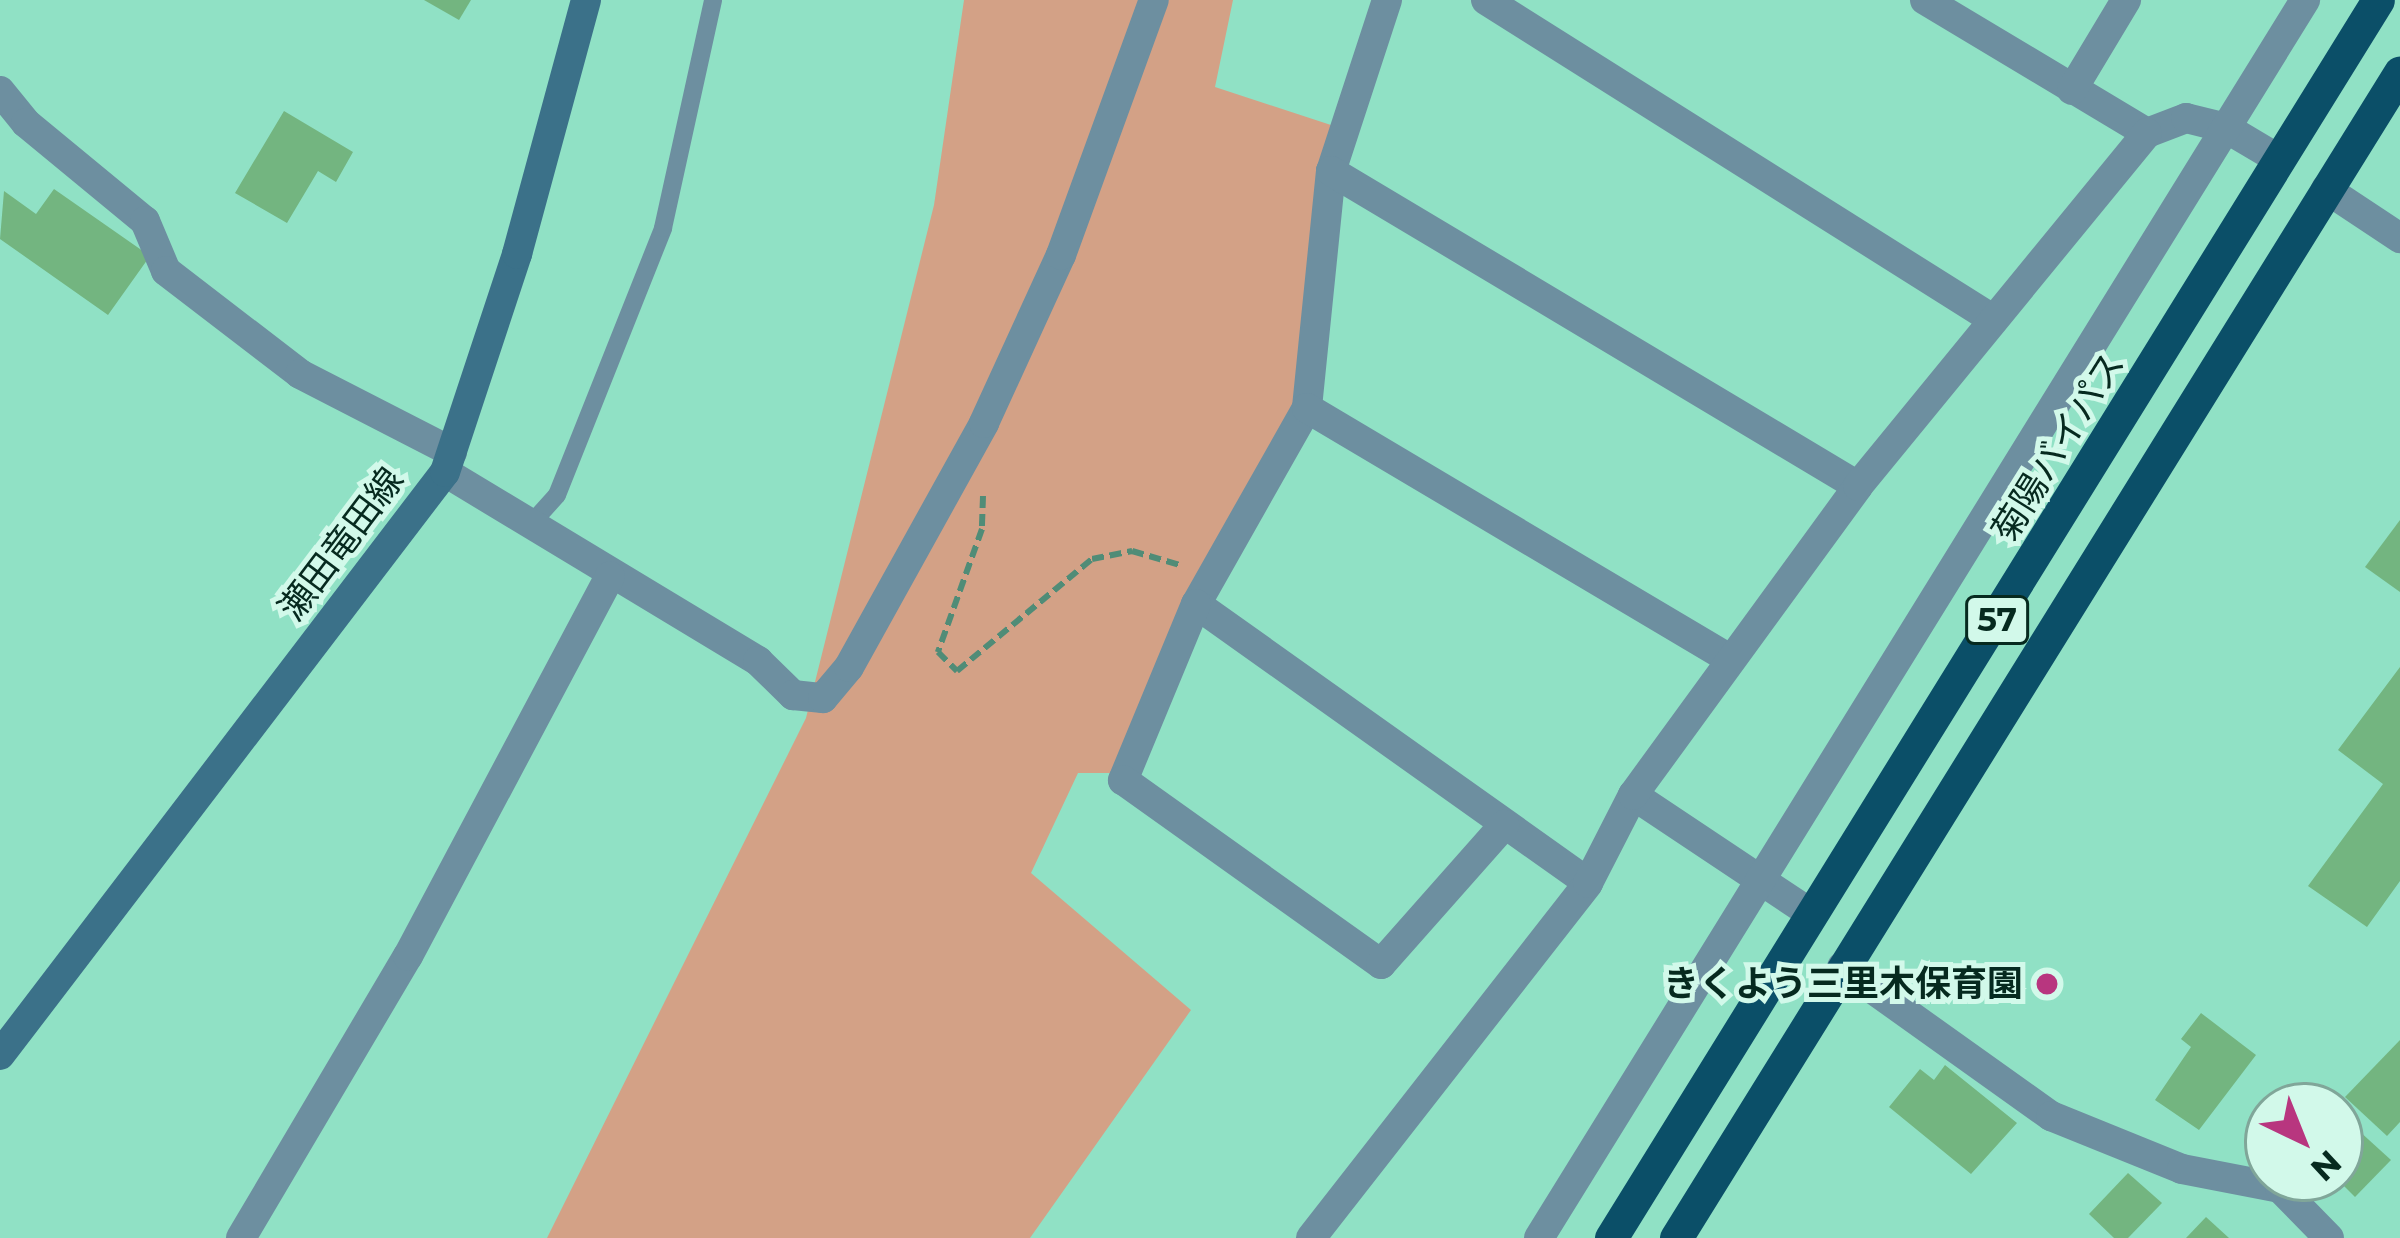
<!DOCTYPE html>
<html>
<head>
<meta charset="utf-8">
<style>
  body { margin:0 }
  #map { position:relative; width:2400px; height:1238px; overflow:hidden; background:#90e1c5; font-family:Montserrat,"Noto Sans JP",sans-serif }
  div>[style] { position:absolute }
  [style*='--x'] { left:calc(var(--x)*1px); top:calc(var(--y)*1px); width:calc(var(--w)*1px); rotate:calc(var(--a)*1deg) }
  .green>* { inset:0; background:#d3a186 }
  .building>* { inset:0; background:#73b580 }
  .path>* { height:6px; margin-top:-3px; transform-origin:0; background:repeating-linear-gradient(90deg,#508c77 0 12px,transparent 0 18px) }
  .service>* { height:18px; margin:-9px; padding:0 9px; transform-origin:9px; border-radius:9px; background:#6d8fa0 }
  .minor>* { height:30px; margin:-15px; padding:0 15px; transform-origin:15px; border-radius:15px; background:#6d8fa0 }
  .secondary>* { height:30px; margin:-15px; padding:0 15px; transform-origin:15px; border-radius:15px; background:#3b7189 }
  .trunk>* { height:33px; margin:-16.5px; padding:0 16.5px; transform-origin:16.5px; border-radius:16.5px; background:#0b4f68 }
  .dots>* { width:33px; height:33px; translate:-50% -50%; box-sizing:border-box; border:6px solid #d2f9ea; border-radius:50% }
  span { translate:-50% -50%; white-space:nowrap; text-align:center; line-height:1.15; -webkit-text-stroke:10px #d2f9ea; paint-order:stroke }
  .shield-label span { padding:3px 9px; background:#d2f9ea; border:3px solid; border-radius:9px; -webkit-text-stroke-width:0 }
  .shield-label { font-size:33px; color:#062a1f; font-weight:700 }
  .street-label { font-size:36px; color:#062a1f }
  .poi-label { font-size:36px; color:#062a1f; font-weight:700 }
  .right { translate:-100% -50%; text-align:right }
  .north { position:absolute; left:2244px; top:1082px; width:120px; height:120px; box-sizing:border-box; background:#d2f9ea; border:3px solid #80a699; border-radius:50%; rotate:137deg; font-size:33px; font-weight:700; line-height:48px; text-align:center; color:#062a1f }
  .north::after { content:''; display:block; margin:auto; width:42px; height:54px; background:#b8367f; clip-path:polygon(50% 0,100% 100%,50% 72%,0 100%) }
</style>
</head>
<body>
<div id="map">
  <div class="green">
    <i style="clip-path:polygon(964px 0,1233px 0,1215px 87px,1337px 127px,1295px 403px,1114px 773px,1078px 773px,1031px 873px,1191px 1010px,1030px 1238px,547px 1238px,806px 718px,934px 205px)"></i>
  </div>
  <div class="building">
    <i style="clip-path:polygon(424px 0,471px 0,459px 20px)"></i>
    <i style="clip-path:polygon(284px 111px,353px 152px,336px 182px,318px 171px,287px 223px,235px 193px)"></i>
    <i style="clip-path:polygon(54px 189px,150px 256px,108px 315px,0 239px,4px 191px,36px 214px)"></i>
    <i style="clip-path:polygon(2400px 520px,2400px 592px,2365px 567px)"></i>
    <i style="clip-path:polygon(2400px 667px,2400px 881px,2367px 927px,2308px 886px,2383px 784px,2338px 750px)"></i>
    <i style="clip-path:polygon(2201px 1013px,2256px 1055px,2199px 1130px,2155px 1100px,2191px 1047px,2181px 1039px)"></i>
    <i style="clip-path:polygon(2400px 1040px,2400px 1122px,2387px 1136px,2345px 1097px)"></i>
    <i style="clip-path:polygon(1945px 1065px,2017px 1123px,1971px 1174px,1889px 1107px,1920px 1069px,1934px 1080px)"></i>
    <i style="clip-path:polygon(2358px 1130px,2391px 1160px,2355px 1197px,2336px 1178px,2340px 1149px)"></i>
    <i style="clip-path:polygon(2128px 1173px,2162px 1203px,2128px 1238px,2114px 1238px,2089px 1214px)"></i>
    <i style="clip-path:polygon(2206px 1217px,2229px 1238px,2186px 1238px)"></i>
  </div>
  <div class="path">
    <i style="--x:983;--y:496;--w:33;--a:92"></i>
    <i style="--x:982;--y:529;--w:131;--a:109.7"></i>
    <i style="--x:938;--y:652;--w:27;--a:45"></i>
    <i style="--x:957;--y:671;--w:175;--a:-39.7"></i>
    <i style="--x:1092;--y:559;--w:41;--a:-11.3"></i>
    <i style="--x:1132;--y:551;--w:53;--a:16.4"></i>
  </div>
  <div class="service">
    <i style="--x:530;--y:525;--w:40;--a:-48"></i>
    <i style="--x:557;--y:495;--w:287;--a:-68.3"></i>
    <i style="--x:663;--y:228;--w:233;--a:-77.6"></i>
  </div>
  <div class="minor">
    <i style="--x:1387;--y:0;--w:180;--a:108.1"></i>
    <i style="--x:1331;--y:171;--w:238;--a:95.8"></i>
    <i style="--x:1307;--y:408;--w:225;--a:119.5"></i>
    <i style="--x:1196;--y:604;--w:481;--a:35.4"></i>
    <i style="--x:1486;--y:0;--w:600;--a:32.21"></i>
    <i style="--x:1925;--y:0;--w:259;--a:30.9"></i>
    <i style="--x:2147;--y:133;--w:42;--a:-21"></i>
    <i style="--x:2186;--y:118;--w:41;--a:14"></i>
    <i style="--x:2226;--y:128;--w:63;--a:30.7"></i>
    <i style="--x:2072;--y:90;--w:105;--a:-59"></i>
    <i style="--x:0;--y:91;--w:41;--a:50.9"></i>
    <i style="--x:26;--y:123;--w:154;--a:39.5"></i>
    <i style="--x:145;--y:221;--w:54;--a:67.2"></i>
    <i style="--x:166;--y:271;--w:169;--a:37.5"></i>
    <i style="--x:300;--y:374;--w:171;--a:27.2"></i>
    <i style="--x:1331;--y:171;--w:614;--a:30.87"></i>
    <i style="--x:2326;--y:189;--w:89;--a:33.5"></i>
    <i style="--x:1307;--y:408;--w:493;--a:30.7"></i>
    <i style="--x:445;--y:472;--w:366;--a:31.1"></i>
    <i style="--x:758;--y:661;--w:49;--a:44.2"></i>
    <i style="--x:793;--y:695;--w:30;--a:6"></i>
    <i style="--x:823;--y:698;--w:40;--a:-50"></i>
    <i style="--x:849;--y:667;--w:279;--a:-61"></i>
    <i style="--x:984;--y:423;--w:185;--a:-65.4"></i>
    <i style="--x:1061;--y:255;--w:271;--a:-70"></i>
    <i style="--x:1196;--y:604;--w:191;--a:112.5"></i>
    <i style="--x:1123;--y:780;--w:317;--a:35.5"></i>
    <i style="--x:1381;--y:964;--w:186;--a:-48.5"></i>
    <i style="--x:1633;--y:795;--w:216;--a:33.7"></i>
    <i style="--x:1842;--y:967;--w:257;--a:35.5"></i>
    <i style="--x:2051;--y:1116;--w:141;--a:22"></i>
    <i style="--x:2182;--y:1169;--w:100;--a:11"></i>
    <i style="--x:2280;--y:1188;--w:70;--a:45.6"></i>
    <i style="--x:241;--y:1238;--w:328;--a:-59.4"></i>
    <i style="--x:408;--y:956;--w:430;--a:-62"></i>
    <i style="--x:1311;--y:1238;--w:450;--a:-52"></i>
    <i style="--x:1588;--y:883;--w:99;--a:-62.9"></i>
    <i style="--x:1633;--y:795;--w:382;--a:-53.9"></i>
    <i style="--x:1858;--y:486;--w:456;--a:-50.7"></i>
    <i style="--x:1539;--y:1238;--w:1456;--a:-58.25"></i>
  </div>
  <div class="secondary">
    <i style="--x:0;--y:1055;--w:733;--a:-52.65"></i>
    <i style="--x:445;--y:472;--w:230;--a:-71.7"></i>
    <i style="--x:517;--y:254;--w:263;--a:-74.8"></i>
  </div>
  <div class="trunk">
    <i style="--x:1611;--y:1238;--w:1456;--a:-58.22"></i>
    <i style="--x:1676;--y:1238;--w:1372;--a:-58.16"></i>
  </div>
  <div class="dots">
    <i style="left:2047px;top:984px;background:#b8367f"></i>
  </div>
  <div class="shield-label">
    <span style="left:1997px;top:620px">57</span>
  </div>
  <div class="street-label">
    <span style="left:2058px;top:447px;rotate:-58deg">菊陽バイパス</span>
    <span style="left:341px;top:544px;rotate:-53deg">瀬田竜田線</span>
  </div>
  <div class="poi-label">
    <span class="right" style="left:2023px;top:984px">きくよう三里木保育園</span>
  </div>
  <div class="north">N</div>
</div>
</body>
</html>
